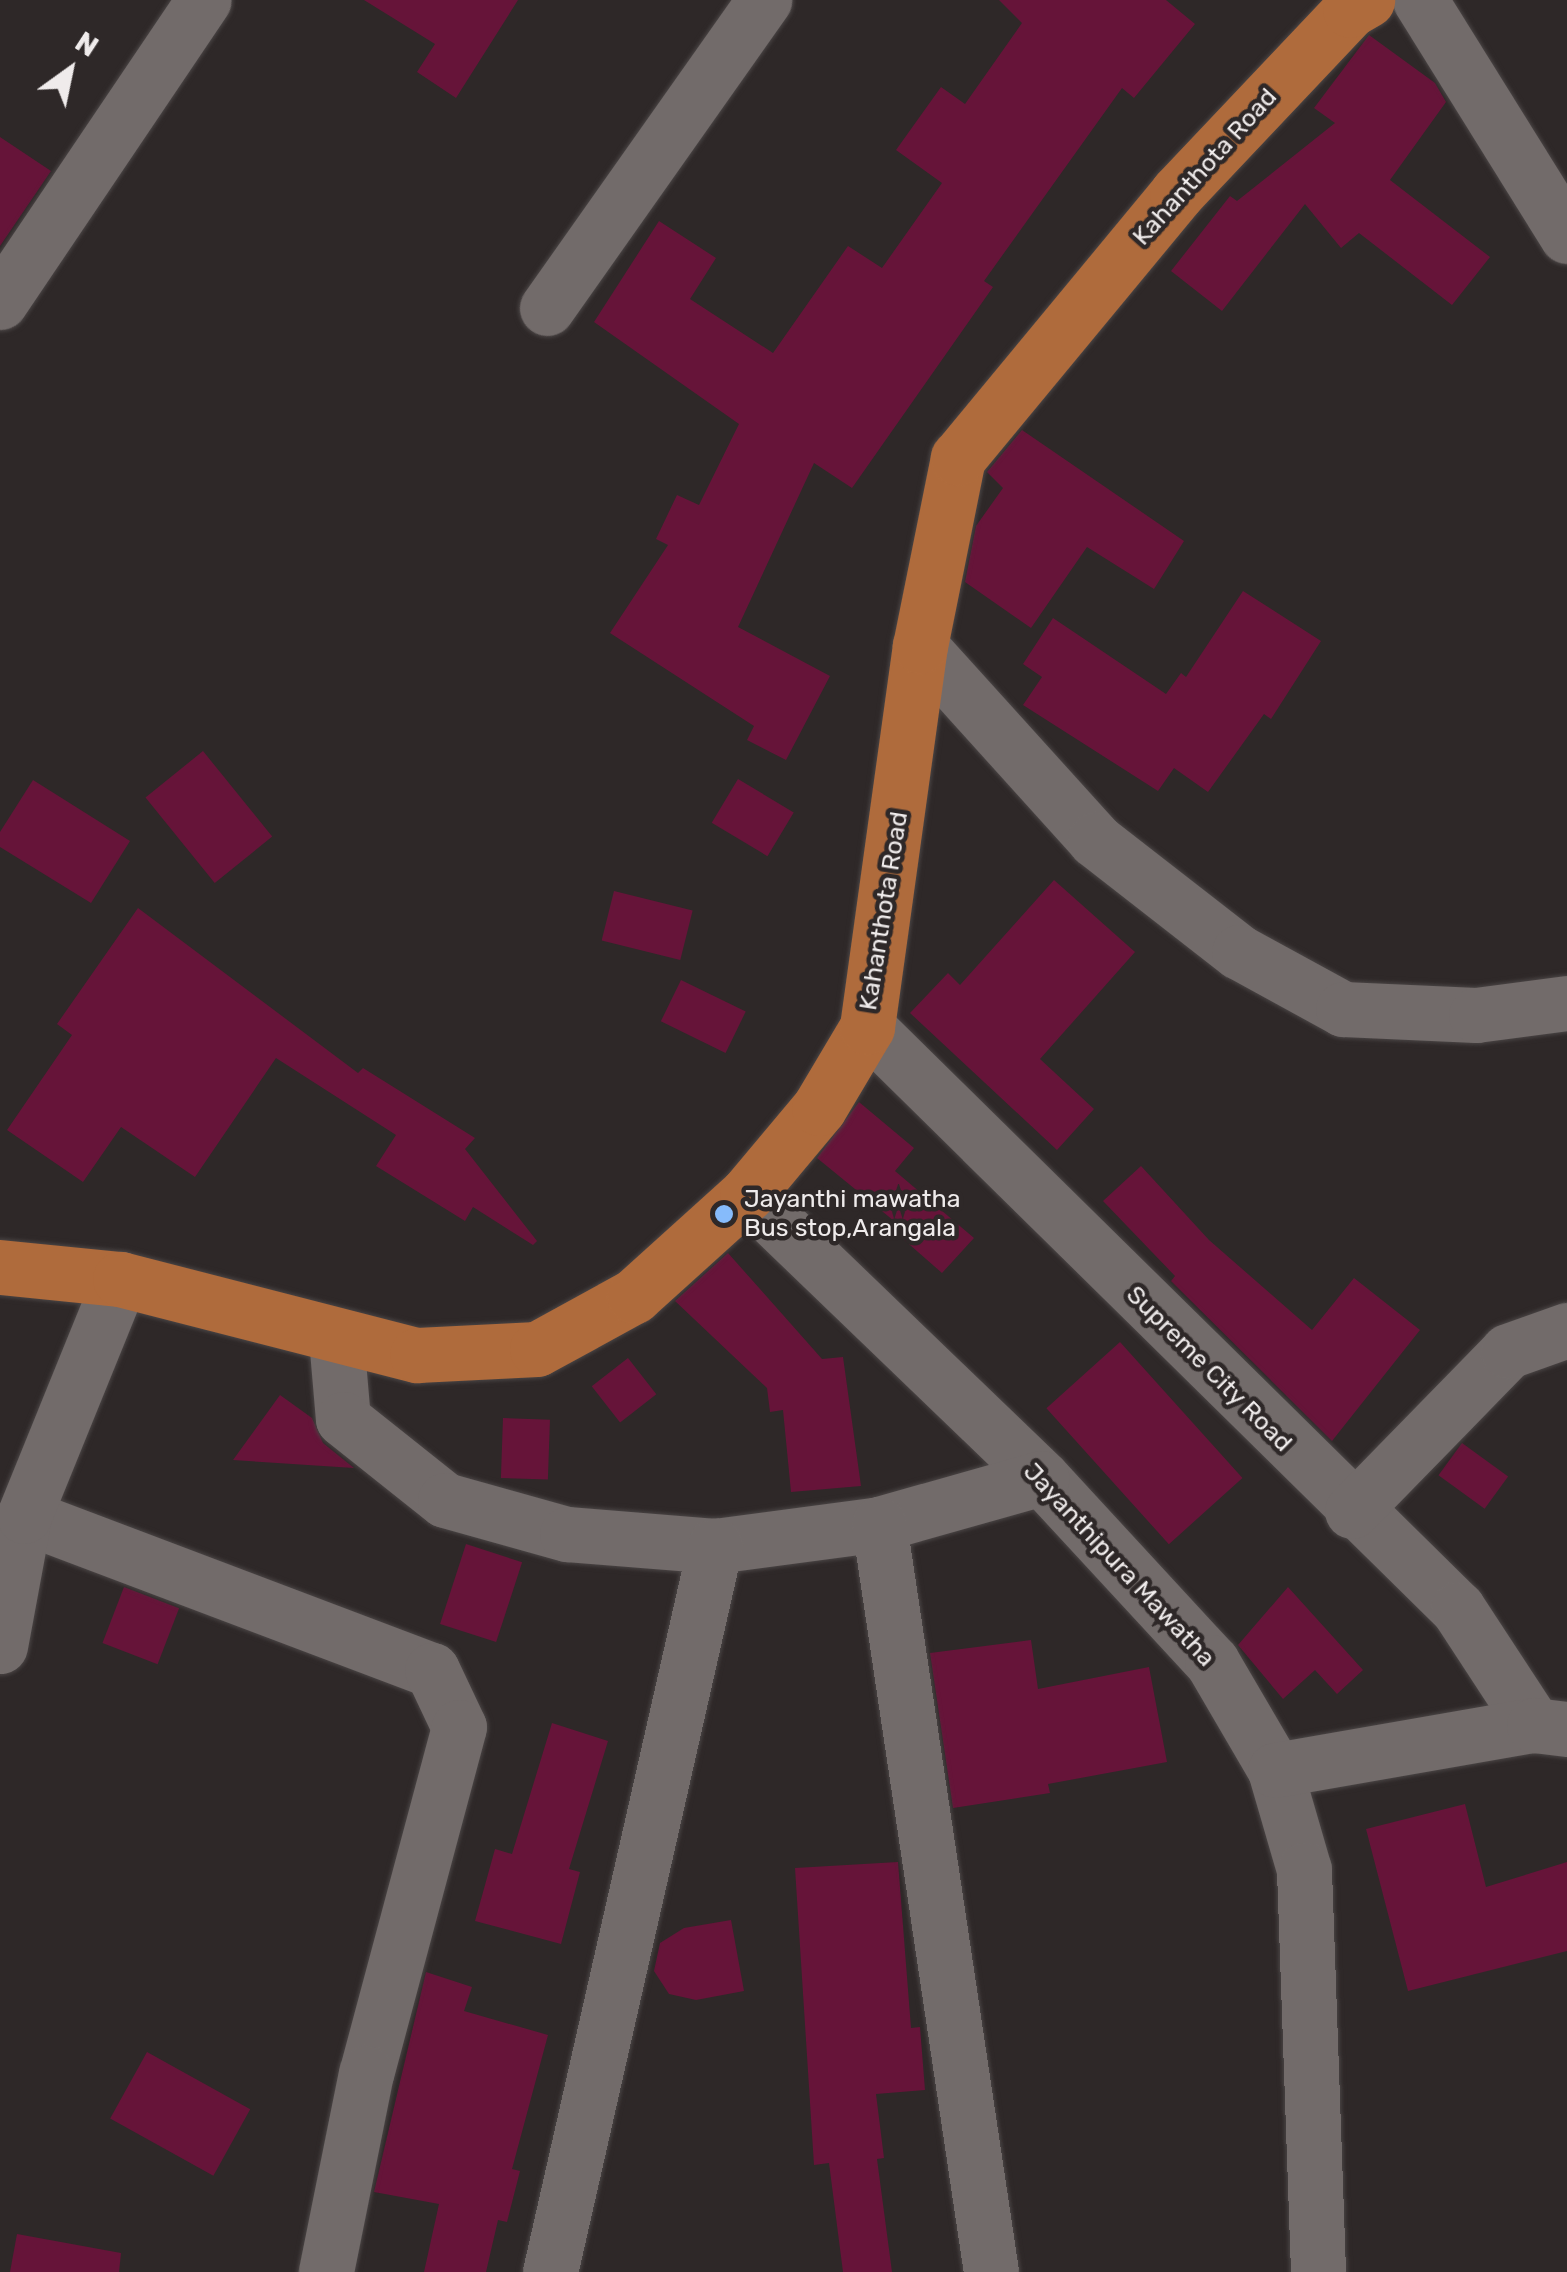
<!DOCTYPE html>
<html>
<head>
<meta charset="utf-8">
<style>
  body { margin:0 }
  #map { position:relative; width:1567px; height:2272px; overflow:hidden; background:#2e2828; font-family:Rubik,sans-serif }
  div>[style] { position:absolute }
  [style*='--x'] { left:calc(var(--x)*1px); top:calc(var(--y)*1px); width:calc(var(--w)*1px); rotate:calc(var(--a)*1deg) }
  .building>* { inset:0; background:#661439; transform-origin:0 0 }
  .roads { filter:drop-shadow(0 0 2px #4a4545) drop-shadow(0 0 2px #4a4545) }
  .minor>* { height:55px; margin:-27.5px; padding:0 27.5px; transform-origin:27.5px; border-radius:27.5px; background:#726b6a }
  .major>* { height:55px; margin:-27.5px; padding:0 27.5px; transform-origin:27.5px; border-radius:27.5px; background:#af6b3c }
  .dots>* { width:28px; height:28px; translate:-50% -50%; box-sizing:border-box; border:5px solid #2e2828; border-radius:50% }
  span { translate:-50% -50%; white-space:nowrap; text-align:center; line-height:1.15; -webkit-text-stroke:9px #2e2828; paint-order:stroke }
  .street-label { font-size:25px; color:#efebeb }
  .poi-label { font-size:25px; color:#efebeb }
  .left { translate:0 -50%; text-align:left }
  .north { position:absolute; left:20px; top:20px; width:100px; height:100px; -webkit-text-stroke:8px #2e2828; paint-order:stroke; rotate:33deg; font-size:28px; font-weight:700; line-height:40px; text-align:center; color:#efebeb }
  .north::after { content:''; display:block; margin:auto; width:35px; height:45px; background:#efebeb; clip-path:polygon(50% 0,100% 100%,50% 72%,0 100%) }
</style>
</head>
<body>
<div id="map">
  <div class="building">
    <i style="clip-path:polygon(364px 0,518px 0,456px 98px,417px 72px,435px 44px)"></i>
    <i style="clip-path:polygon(999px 0,1166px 0,1195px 24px,1134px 98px,1122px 88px,984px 281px,993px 287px,852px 488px,814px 463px,738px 627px,830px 676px,786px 760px,747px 740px,754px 726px,610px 633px,668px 545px,656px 539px,677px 495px,699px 505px,739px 424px,594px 322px,659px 221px,716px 258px,690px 299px,773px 353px,848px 246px,882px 268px,942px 183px,896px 150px,941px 87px,965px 104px,1022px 23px)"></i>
    <i style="clip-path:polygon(1369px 35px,1435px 83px,1446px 102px,1390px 180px,1490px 257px,1452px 305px,1359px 233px,1341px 248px,1305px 204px,1222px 311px,1171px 271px,1230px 196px,1237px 201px,1335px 123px,1314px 108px)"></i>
    <i style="clip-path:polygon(0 137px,51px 171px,0 246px)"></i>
    <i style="clip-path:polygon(1022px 430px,1184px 541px,1154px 589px,1087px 547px,1031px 628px,965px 582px,976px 526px,1003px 488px,987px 472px)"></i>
    <i style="clip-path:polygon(1243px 591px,1321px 641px,1271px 719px,1264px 714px,1208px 792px,1174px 768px,1158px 791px,1023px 705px,1042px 677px,1023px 664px,1053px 618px,1166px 694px,1181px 673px,1186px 677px)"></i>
    <i style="left:203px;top:751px;width:110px;height:74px;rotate:51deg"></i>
    <i style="left:738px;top:779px;width:65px;height:51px;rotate:31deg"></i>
    <i style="clip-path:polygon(33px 780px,130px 841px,91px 903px,0 847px,0 832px)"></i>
    <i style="clip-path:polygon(1054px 880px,1135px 952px,1040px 1059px,1094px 1109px,1057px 1150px,910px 1013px,948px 973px,960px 985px)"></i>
    <i style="left:614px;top:891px;width:81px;height:51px;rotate:14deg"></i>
    <i style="clip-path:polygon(138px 908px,358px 1073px,363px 1068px,475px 1138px,465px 1149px,537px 1241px,533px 1245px,473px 1207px,465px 1221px,376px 1166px,396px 1135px,276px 1058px,195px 1177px,121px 1127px,83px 1182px,7px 1130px,72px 1035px,57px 1024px)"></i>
    <i style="left:681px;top:980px;width:72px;height:46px;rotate:26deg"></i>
    <i style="clip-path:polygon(859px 1102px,914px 1148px,895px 1171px,974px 1238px,942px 1273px,894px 1231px,899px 1225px,817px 1158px)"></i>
    <i style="clip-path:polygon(1141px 1166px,1209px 1240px,1312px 1330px,1354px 1278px,1420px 1330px,1332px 1441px,1171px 1281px,1175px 1276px,1103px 1201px)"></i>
    <i style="clip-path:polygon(728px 1253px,822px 1359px,843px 1357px,861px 1486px,791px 1492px,783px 1410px,770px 1412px,767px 1388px,675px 1301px)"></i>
    <i style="left:1120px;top:1342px;width:183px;height:99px;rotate:48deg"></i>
    <i style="left:628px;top:1358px;width:46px;height:46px;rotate:52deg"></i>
    <i style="clip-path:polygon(280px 1395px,312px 1418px,323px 1443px,354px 1468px,233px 1460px)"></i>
    <i style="left:503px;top:1418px;width:47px;height:60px;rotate:2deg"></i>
    <i style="left:1462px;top:1443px;width:57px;height:40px;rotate:36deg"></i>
    <i style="left:466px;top:1544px;width:59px;height:84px;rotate:18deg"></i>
    <i style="left:124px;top:1587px;width:59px;height:60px;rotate:21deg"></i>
    <i style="clip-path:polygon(1288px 1587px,1363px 1670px,1337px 1694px,1315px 1670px,1283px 1699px,1238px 1645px)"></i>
    <i style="clip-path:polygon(1031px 1640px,1038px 1689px,1149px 1667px,1167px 1762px,1048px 1784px,1050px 1793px,953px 1808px,930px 1653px)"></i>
    <i style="clip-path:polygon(552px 1723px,608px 1741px,569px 1869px,580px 1872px,561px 1944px,475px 1921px,495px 1849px,512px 1854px)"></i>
    <i style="clip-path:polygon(1465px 1804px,1486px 1887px,1567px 1862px,1567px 1951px,1408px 1991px,1366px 1829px)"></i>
    <i style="clip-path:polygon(898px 1862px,911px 2028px,920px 2027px,925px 2090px,876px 2094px,884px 2158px,877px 2159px,892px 2272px,843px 2272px,829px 2163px,814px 2165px,795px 1868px)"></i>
    <i style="clip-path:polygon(731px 1920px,744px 1991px,696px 2000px,669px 1994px,654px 1971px,660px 1943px,684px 1928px)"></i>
    <i style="clip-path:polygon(426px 1972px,472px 1987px,464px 2011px,548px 2035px,512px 2169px,520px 2171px,507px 2222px,498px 2220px,486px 2272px,424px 2272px,439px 2204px,374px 2192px)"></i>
    <i style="left:147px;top:2052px;width:118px;height:76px;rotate:29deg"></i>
    <i style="clip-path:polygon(17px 2234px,121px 2253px,119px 2272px,10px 2272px)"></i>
  </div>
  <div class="roads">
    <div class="minor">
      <i style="--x:1420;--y:0;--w:278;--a:58.1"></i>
      <i style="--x:0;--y:302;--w:364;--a:-56"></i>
      <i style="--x:547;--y:308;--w:377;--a:-54.8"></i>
      <i style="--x:920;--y:646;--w:261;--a:47.9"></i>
      <i style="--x:1095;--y:840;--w:182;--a:37.9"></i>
      <i style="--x:1239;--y:952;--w:119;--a:28.7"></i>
      <i style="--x:1343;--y:1009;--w:133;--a:2.6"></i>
      <i style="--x:1476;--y:1015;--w:92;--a:-7.5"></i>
      <i style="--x:867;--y:1027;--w:829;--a:44.56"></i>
      <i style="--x:1458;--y:1609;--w:139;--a:56.8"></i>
      <i style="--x:747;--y:1194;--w:409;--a:43.9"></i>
      <i style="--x:1042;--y:1478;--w:251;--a:47.3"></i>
      <i style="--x:1212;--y:1662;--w:125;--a:59.7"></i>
      <i style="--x:1275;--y:1770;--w:104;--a:73.8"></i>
      <i style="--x:1304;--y:1870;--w:402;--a:88"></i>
      <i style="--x:336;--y:1338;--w:81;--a:85.1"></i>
      <i style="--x:343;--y:1419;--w:130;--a:38.5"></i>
      <i style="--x:445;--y:1500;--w:127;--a:15.6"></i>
      <i style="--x:567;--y:1534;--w:148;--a:4.6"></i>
      <i style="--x:715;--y:1546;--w:165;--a:-7.6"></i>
      <i style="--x:879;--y:1524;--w:169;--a:-15.8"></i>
      <i style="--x:1352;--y:1511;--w:223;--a:-45.7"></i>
      <i style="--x:1508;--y:1351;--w:63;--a:-19.6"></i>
      <i style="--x:24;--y:1516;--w:436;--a:20.7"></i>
      <i style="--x:432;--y:1670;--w:63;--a:64.7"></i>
      <i style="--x:459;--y:1727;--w:358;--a:105"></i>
      <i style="--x:366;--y:2073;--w:203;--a:101.4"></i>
      <i style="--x:879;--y:1524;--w:756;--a:81.48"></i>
      <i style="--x:0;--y:1646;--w:132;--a:-79.5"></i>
      <i style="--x:24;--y:1516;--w:256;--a:-67.9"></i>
      <i style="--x:1275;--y:1770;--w:263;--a:-9.9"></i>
      <i style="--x:1534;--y:1725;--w:33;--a:7"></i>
      <i style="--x:550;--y:2272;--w:745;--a:-77.2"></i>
    </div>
    <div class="major">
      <i style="--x:0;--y:1267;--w:121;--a:5.7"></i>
      <i style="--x:120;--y:1279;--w:307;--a:14.4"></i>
      <i style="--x:417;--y:1355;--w:120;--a:-2.9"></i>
      <i style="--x:537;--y:1349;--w:111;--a:-28.7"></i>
      <i style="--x:634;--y:1296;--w:152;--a:-42.1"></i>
      <i style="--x:747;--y:1194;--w:112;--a:-50.1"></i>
      <i style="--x:819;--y:1108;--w:94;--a:-59.3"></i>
      <i style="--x:867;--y:1027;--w:385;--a:-82.1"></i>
      <i style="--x:920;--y:646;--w:192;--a:-78.6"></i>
      <i style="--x:958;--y:458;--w:344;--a:-50.4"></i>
      <i style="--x:1177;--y:193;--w:252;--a:-46.6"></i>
      <i style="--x:1350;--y:10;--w:20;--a:-30"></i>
    </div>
  </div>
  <div class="dots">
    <i style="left:724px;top:1214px;background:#86bbfb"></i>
  </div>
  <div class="street-label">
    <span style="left:1205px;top:167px;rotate:-48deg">Kahanthota Road</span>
    <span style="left:884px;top:911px;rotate:-81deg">Kahanthota Road</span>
    <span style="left:1209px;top:1369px;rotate:45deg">Supreme City Road</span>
    <span style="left:1119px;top:1565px;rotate:47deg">Jayanthipura Mawatha</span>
  </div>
  <div class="poi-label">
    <span class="left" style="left:744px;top:1214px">Jayanthi mawatha<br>Bus stop,Arangala</span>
  </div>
  <div class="north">N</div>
</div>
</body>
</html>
